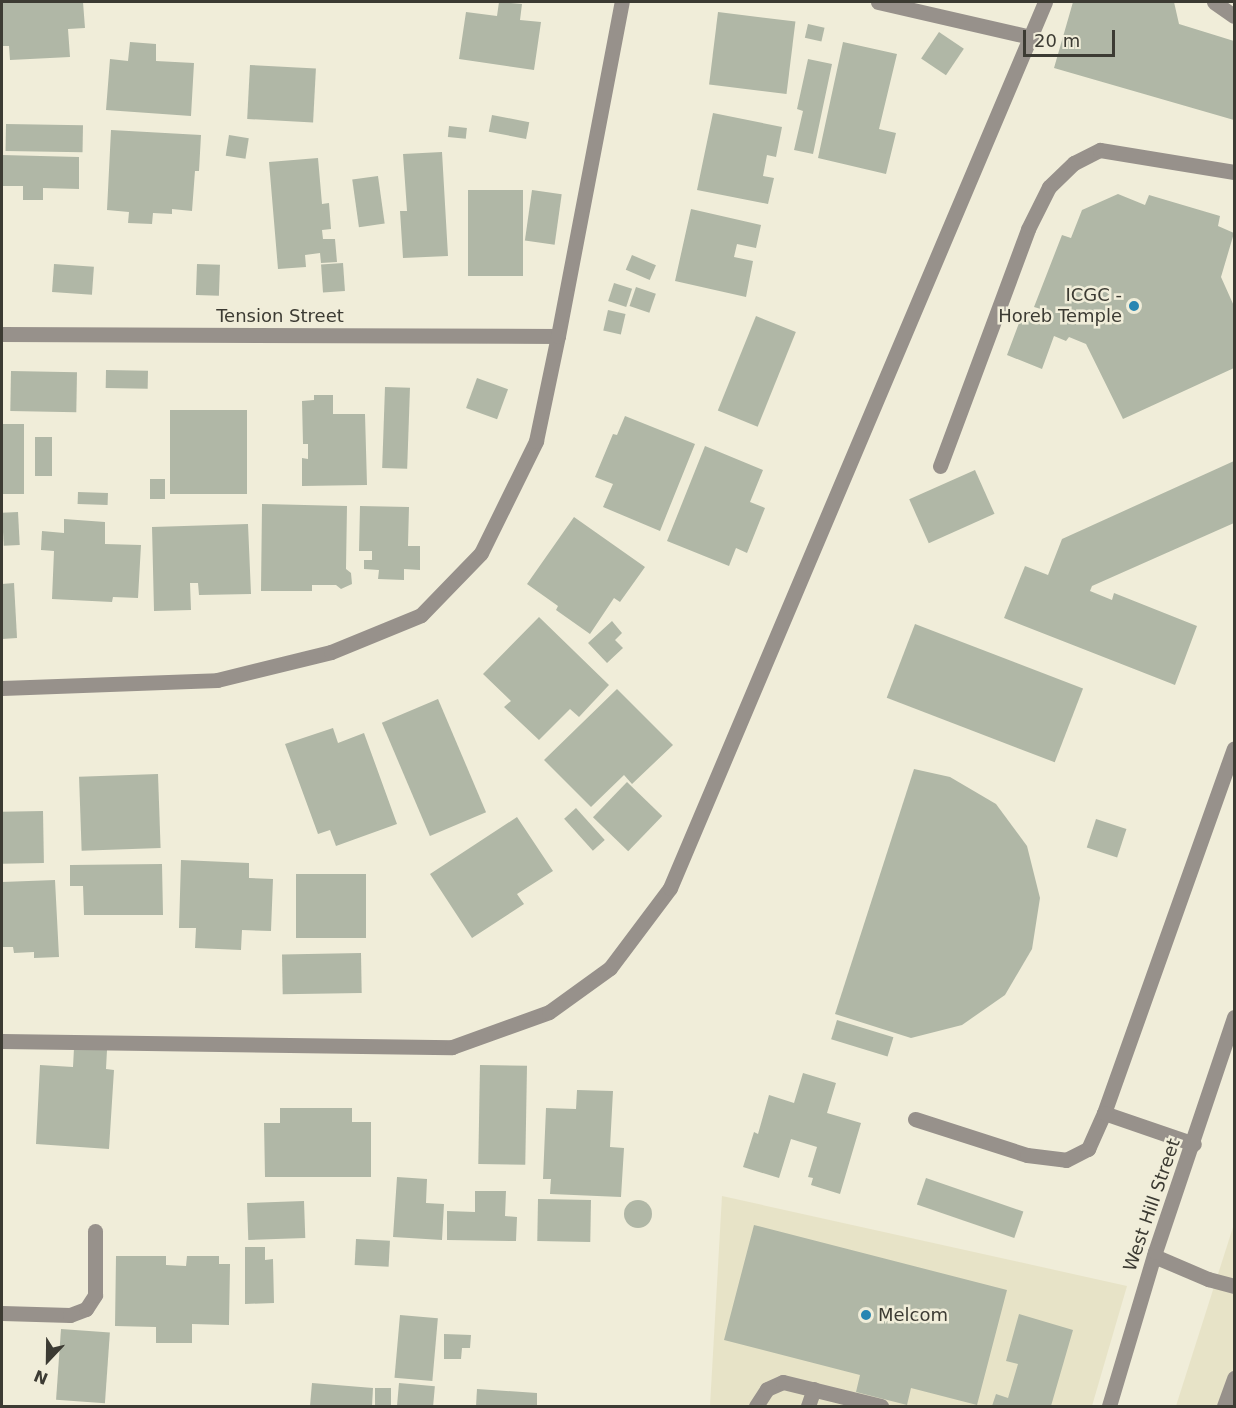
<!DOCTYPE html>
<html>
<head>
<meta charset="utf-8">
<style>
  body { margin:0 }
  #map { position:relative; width:1236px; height:1408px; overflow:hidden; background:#f0edd9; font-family:"DejaVu Sans",sans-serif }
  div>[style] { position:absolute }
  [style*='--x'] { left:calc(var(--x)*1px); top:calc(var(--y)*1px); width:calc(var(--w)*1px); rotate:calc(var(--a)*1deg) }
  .built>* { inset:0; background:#e7e3c7 }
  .building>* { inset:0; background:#b0b7a6; transform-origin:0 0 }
  .round { border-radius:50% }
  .minor>* { height:15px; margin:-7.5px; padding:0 7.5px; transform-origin:7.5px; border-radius:7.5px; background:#97918b }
  .dots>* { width:16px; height:16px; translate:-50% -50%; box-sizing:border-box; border:3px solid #f0edd9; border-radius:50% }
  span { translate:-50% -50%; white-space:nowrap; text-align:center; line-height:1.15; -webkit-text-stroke:5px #f0edd9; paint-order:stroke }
  .poi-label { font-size:18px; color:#3c3b33 }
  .right { translate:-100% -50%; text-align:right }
  .left { translate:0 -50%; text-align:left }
  .street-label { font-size:18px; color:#3c3b33 }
  .frame { position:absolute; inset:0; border:3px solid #3c3b33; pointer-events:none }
  .north { position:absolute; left:18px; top:1330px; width:60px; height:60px; -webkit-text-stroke:4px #f0edd9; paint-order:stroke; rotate:202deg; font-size:16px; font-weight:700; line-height:24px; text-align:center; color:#3c3b33 }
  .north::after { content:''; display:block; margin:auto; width:21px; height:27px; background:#3c3b33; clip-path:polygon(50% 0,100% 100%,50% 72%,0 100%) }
  .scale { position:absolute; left:1023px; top:30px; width:92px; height:27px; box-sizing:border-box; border:3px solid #3c3b33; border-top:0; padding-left:8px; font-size:18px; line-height:21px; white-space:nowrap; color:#3c3b33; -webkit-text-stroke:4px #f0edd9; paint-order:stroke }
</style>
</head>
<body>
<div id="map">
  <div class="built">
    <i style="clip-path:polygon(722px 1196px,1127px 1286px,1092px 1406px,710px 1406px)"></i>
    <i style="clip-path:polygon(1234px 1224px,1234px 1406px,1176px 1406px)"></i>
  </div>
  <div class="building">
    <i style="clip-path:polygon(2px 2px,83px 2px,85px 28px,68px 29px,70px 57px,10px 60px,9px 46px,2px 46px)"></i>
    <i style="clip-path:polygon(499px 2px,522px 4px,520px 20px,541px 22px,534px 70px,459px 59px,466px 12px,497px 16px)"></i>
    <i style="clip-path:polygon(1073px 2px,1174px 2px,1179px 24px,1234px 41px,1234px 120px,1054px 68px)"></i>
    <i style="left:718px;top:12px;width:78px;height:73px;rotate:7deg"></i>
    <i style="left:808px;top:24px;width:17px;height:14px;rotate:13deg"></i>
    <i style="left:939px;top:32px;width:30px;height:32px;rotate:34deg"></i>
    <i style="clip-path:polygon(130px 42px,156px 44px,156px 61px,194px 63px,191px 116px,106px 110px,110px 59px,128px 61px)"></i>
    <i style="clip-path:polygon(843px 42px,897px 54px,879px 129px,896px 133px,886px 174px,818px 158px)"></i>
    <i style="clip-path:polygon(808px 59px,832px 64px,813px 154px,794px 150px,803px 111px,797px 109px)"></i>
    <i style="left:250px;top:65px;width:66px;height:54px;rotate:3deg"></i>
    <i style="clip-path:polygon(713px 113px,782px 127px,776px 157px,767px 155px,763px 176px,774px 178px,768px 204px,697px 190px)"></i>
    <i style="left:492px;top:115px;width:38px;height:17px;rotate:11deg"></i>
    <i style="left:6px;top:124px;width:77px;height:27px;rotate:1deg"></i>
    <i style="left:449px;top:126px;width:18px;height:11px;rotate:6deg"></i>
    <i style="clip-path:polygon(111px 130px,201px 135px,199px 171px,195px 171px,192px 211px,172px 209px,172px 214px,153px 213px,152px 224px,128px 223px,129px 212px,107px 210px)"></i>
    <i style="left:229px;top:135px;width:20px;height:21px;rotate:9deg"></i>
    <i style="clip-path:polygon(442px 152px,448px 256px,403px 258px,400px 211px,407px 211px,403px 154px)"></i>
    <i style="clip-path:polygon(2px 155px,79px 157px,79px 189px,43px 188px,43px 200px,23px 200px,23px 186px,2px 186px)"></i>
    <i style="clip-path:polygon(318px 158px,322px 204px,329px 203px,331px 229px,322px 230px,323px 239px,335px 239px,337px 262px,321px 263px,320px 253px,305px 255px,306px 267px,278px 269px,269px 162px)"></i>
    <i style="left:378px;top:176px;width:48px;height:26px;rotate:82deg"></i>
    <i style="left:468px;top:190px;width:55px;height:86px"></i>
    <i style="left:532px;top:190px;width:30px;height:51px;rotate:8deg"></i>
    <i style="clip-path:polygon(1118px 194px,1145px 205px,1149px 195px,1220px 216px,1218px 226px,1234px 233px,1221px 277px,1234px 306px,1234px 368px,1123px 419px,1086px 344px,1069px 337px,1066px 341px,1054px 336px,1042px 369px,1007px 355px,1022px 315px,1040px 323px,1044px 310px,1034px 307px,1062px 235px,1071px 238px,1082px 210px)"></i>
    <i style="clip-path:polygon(691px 209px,761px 225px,756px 248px,737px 244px,734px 257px,753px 261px,746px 297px,675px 281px)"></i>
    <i style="left:632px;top:255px;width:26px;height:16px;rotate:23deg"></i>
    <i style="left:343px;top:263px;width:28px;height:22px;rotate:86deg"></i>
    <i style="left:54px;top:264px;width:40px;height:28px;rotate:4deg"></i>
    <i style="left:197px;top:264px;width:23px;height:31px;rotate:2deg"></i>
    <i style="left:614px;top:283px;width:19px;height:19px;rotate:18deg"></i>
    <i style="left:636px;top:287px;width:21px;height:20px;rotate:19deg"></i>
    <i style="left:608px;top:310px;width:18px;height:21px;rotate:13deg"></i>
    <i style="left:756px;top:316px;width:43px;height:102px;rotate:22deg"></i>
    <i style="left:106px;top:370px;width:42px;height:18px;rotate:1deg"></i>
    <i style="left:11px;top:371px;width:66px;height:40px;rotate:1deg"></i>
    <i style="left:477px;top:378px;width:33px;height:32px;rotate:20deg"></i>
    <i style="left:385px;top:387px;width:25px;height:81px;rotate:2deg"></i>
    <i style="clip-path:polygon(314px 395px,333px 395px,333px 414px,365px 414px,367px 485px,302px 486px,302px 458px,308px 459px,308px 444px,303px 444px,302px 401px,314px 400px)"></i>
    <i style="left:170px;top:410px;width:77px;height:84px"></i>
    <i style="clip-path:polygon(625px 416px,695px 444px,660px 531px,603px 507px,613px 484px,595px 477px,613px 434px,617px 435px)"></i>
    <i style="left:2px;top:424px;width:22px;height:70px"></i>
    <i style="left:52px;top:437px;width:39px;height:17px;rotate:90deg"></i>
    <i style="clip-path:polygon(705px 446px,763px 470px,750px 502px,765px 508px,747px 553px,736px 548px,729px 566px,667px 541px)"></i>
    <i style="clip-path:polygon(1234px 461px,1234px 523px,1092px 586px,1090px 591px,1112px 600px,1114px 593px,1197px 626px,1175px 685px,1004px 618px,1025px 566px,1048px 575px,1062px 539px)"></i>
    <i style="left:975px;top:470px;width:48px;height:72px;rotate:66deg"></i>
    <i style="left:150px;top:479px;width:15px;height:20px"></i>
    <i style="left:78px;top:492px;width:30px;height:12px;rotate:2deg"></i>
    <i style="clip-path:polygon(262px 504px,347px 506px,346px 569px,351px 573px,352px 584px,341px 589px,336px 585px,312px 585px,312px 591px,261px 591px)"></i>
    <i style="clip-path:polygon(360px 506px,409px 507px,408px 546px,420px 546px,420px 570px,404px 569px,404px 580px,378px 579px,379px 570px,364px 569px,364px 560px,372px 560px,372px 551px,359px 551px)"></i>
    <i style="left:18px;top:512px;width:33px;height:16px;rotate:87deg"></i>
    <i style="clip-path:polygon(574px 517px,645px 567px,620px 602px,614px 598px,590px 634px,556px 610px,558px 606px,527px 584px)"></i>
    <i style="clip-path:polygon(64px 519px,105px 522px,105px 544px,141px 545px,138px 598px,113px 597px,112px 602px,52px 599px,54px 551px,41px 550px,42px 531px,64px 533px)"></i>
    <i style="clip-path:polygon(248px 524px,251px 594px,199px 595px,198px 583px,190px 583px,191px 610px,154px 611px,152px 527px)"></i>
    <i style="clip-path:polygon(14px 583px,17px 638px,2px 639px,2px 584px)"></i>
    <i style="clip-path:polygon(539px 617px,609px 685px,579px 717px,570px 709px,539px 740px,504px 707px,511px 701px,483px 674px)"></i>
    <i style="clip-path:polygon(612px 621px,622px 633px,615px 640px,623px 648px,607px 663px,588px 643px)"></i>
    <i style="left:915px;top:624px;width:180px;height:79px;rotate:21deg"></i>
    <i style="clip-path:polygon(617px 689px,673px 745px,632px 784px,624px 775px,591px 807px,544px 760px)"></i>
    <i style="left:438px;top:699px;width:123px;height:61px;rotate:67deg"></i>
    <i style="clip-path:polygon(333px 728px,338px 743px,364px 733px,397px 824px,336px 846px,330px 830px,318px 834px,285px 744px)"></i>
    <i style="clip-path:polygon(914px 769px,950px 777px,996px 804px,1027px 846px,1040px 898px,1032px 949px,1005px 995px,962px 1025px,911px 1038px,835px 1014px)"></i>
    <i style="left:158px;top:774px;width:74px;height:79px;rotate:88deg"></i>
    <i style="left:627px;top:782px;width:49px;height:49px;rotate:44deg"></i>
    <i style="left:576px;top:808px;width:43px;height:16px;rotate:48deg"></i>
    <i style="left:43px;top:811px;width:52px;height:41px;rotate:89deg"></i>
    <i style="clip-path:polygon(517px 817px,553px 871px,517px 894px,524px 904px,472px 938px,430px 874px)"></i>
    <i style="left:1096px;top:819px;width:32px;height:30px;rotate:18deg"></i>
    <i style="clip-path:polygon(181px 860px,249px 863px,249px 878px,273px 879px,271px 931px,242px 930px,241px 950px,195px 948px,196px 928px,179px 928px)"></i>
    <i style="clip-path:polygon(162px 864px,163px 915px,84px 915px,83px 886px,70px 886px,70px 865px)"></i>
    <i style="left:296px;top:874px;width:70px;height:64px"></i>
    <i style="clip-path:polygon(55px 880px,59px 957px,34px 958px,34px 952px,14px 953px,13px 947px,2px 947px,2px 882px)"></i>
    <i style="left:361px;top:953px;width:40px;height:79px;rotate:89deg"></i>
    <i style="left:837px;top:1020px;width:59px;height:20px;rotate:17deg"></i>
    <i style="clip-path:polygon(74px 1048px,107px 1050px,106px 1069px,114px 1070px,109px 1149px,36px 1144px,40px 1065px,73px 1067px)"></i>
    <i style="left:480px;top:1065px;width:47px;height:99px;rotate:1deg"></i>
    <i style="clip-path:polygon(803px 1073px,836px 1083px,827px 1113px,861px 1123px,840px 1194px,811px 1185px,813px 1178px,808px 1177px,817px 1147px,791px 1139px,779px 1178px,743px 1167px,754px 1132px,758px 1134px,769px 1095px,794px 1103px)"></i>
    <i style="clip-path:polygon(577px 1090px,613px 1091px,610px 1147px,624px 1148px,621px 1197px,550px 1194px,551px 1179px,543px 1179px,546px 1108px,576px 1109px)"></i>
    <i style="clip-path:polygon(280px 1108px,352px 1108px,352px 1122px,371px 1122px,371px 1177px,265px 1177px,264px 1123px,280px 1123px)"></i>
    <i style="clip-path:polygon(397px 1177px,427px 1179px,426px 1203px,444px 1204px,442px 1240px,393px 1237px)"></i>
    <i style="left:926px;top:1178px;width:103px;height:28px;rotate:19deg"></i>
    <i style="clip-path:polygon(475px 1191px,506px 1191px,505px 1216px,517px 1217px,516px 1241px,447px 1240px,447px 1211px,475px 1212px)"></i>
    <i style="left:538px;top:1199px;width:53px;height:42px;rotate:1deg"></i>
    <i class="round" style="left:624px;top:1200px;width:28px;height:28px"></i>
    <i style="left:304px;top:1201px;width:37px;height:57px;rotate:88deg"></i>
    <i style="clip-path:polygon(754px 1225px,1007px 1290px,977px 1405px,911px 1388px,907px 1405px,856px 1392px,860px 1375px,724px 1340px)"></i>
    <i style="left:356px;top:1239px;width:34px;height:26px;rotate:3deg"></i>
    <i style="clip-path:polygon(245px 1247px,265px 1247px,265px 1260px,273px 1259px,274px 1303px,245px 1304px)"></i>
    <i style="clip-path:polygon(116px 1256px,166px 1256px,166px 1265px,186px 1266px,187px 1256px,219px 1256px,219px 1264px,230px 1264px,229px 1325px,192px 1324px,192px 1343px,156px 1343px,156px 1327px,115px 1326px)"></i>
    <i style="clip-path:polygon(1019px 1314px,1073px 1330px,1051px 1406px,992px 1406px,996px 1394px,1008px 1398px,1018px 1364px,1006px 1361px)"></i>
    <i style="left:400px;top:1315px;width:38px;height:63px;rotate:5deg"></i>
    <i style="left:61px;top:1329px;width:49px;height:71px;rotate:4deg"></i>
    <i style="clip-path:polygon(444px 1334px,471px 1335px,470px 1348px,462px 1348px,461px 1359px,444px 1359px)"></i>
    <i style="clip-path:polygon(312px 1383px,373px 1388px,372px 1406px,310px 1406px)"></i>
    <i style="left:399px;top:1383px;width:36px;height:22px;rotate:5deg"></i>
    <i style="left:375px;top:1388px;width:16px;height:18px"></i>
    <i style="clip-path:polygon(477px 1389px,537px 1393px,537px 1406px,476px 1406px)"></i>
  </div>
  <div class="minor">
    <i style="--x:878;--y:2;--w:157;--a:12.9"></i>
    <i style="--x:1214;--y:2;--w:24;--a:35"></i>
    <i style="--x:2;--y:334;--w:556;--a:0.21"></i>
    <i style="--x:940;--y:466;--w:253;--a:-69.6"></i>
    <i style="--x:1028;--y:229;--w:47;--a:-63.4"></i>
    <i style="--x:1049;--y:187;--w:35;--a:-44"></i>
    <i style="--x:1074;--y:163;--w:29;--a:-27"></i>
    <i style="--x:1100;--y:150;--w:136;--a:9.3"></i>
    <i style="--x:2;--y:688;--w:215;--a:-2.1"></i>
    <i style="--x:217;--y:680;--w:117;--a:-13.8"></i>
    <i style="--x:331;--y:652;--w:97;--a:-22.3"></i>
    <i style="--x:421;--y:615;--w:86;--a:-45.9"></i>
    <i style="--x:481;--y:553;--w:125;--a:-63.8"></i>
    <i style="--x:536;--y:441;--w:107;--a:-78.2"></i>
    <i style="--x:558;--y:336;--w:340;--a:-79.2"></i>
    <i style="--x:2;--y:1041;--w:450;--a:0.8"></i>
    <i style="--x:452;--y:1047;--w:103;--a:-19.8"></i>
    <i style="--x:549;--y:1012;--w:75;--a:-35.8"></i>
    <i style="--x:610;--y:968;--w:100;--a:-53.1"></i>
    <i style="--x:670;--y:888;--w:962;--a:-67.06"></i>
    <i style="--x:1104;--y:1113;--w:387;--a:-70.4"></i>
    <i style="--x:915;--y:1119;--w:118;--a:17.8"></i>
    <i style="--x:1027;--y:1155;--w:39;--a:7"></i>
    <i style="--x:1066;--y:1160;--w:25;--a:-27"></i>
    <i style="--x:1088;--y:1149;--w:39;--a:-66"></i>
    <i style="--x:1104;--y:1113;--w:95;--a:19"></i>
    <i style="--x:1154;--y:1256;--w:59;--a:23.1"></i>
    <i style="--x:1208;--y:1279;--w:27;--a:15"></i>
    <i style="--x:2;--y:1313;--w:68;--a:1.7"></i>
    <i style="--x:70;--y:1315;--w:17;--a:-21"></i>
    <i style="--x:86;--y:1309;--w:17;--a:-57"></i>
    <i style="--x:95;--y:1295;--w:64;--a:-90"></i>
    <i style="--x:756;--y:1406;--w:20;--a:-57"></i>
    <i style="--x:767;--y:1389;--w:17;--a:-24"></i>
    <i style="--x:783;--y:1382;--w:101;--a:13.8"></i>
    <i style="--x:808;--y:1406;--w:18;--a:-71"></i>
    <i style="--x:1109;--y:1406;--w:161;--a:-73.4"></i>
    <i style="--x:1155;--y:1252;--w:248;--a:-71.4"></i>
    <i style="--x:1224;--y:1406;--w:30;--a:-70"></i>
  </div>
  <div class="dots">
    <i style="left:1134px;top:306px;background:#2786b2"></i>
    <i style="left:866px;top:1315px;background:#2786b2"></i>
  </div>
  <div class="poi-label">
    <span class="right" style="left:1122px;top:306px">ICGC -<br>Horeb Temple</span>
    <span class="left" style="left:878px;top:1315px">Melcom</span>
  </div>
  <div class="street-label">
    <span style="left:280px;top:316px">Tension Street</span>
    <span style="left:1152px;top:1205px;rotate:-71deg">West Hill Street</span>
  </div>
  <div class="frame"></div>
  <div class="north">N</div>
  <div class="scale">20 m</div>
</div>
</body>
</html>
